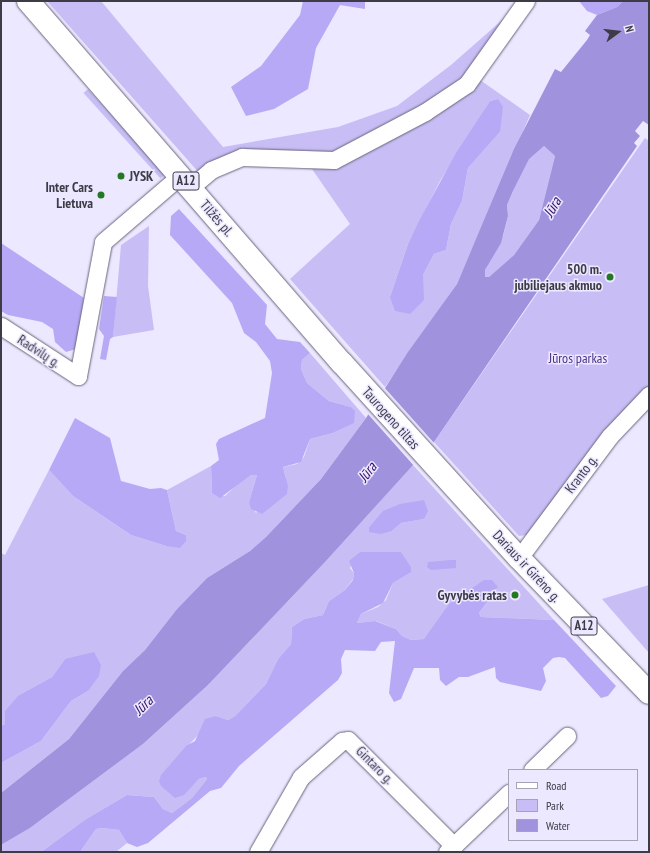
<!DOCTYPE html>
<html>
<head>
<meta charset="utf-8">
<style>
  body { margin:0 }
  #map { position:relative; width:650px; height:853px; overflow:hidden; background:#ece8ff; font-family:"PT Sans Narrow",sans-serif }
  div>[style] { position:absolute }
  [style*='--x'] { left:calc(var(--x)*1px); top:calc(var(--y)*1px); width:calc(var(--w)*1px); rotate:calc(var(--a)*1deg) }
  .green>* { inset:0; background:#c8bef5; transform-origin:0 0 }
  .forest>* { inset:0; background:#b8a9f6 }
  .water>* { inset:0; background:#a192dd }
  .pier>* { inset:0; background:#ece8ff }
  .roads { filter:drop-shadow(0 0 1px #68647c) drop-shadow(0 0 1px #68647c) }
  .minor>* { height:17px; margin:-8.5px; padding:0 8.5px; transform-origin:8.5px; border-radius:8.5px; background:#fff }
  .highway>* { height:22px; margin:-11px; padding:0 11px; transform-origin:11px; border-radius:11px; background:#fff }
  .dots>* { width:11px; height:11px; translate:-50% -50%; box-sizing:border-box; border:2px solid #ece8ff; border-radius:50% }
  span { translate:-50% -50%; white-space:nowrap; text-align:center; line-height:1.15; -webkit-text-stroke:3px #ece8ff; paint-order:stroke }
  .shield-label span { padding:1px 3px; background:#ece8ff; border:1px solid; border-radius:3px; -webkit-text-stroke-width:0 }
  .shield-label { font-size:13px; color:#3c3b46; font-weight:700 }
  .poi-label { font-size:14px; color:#3c3b46; font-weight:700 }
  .left { translate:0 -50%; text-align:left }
  .right { translate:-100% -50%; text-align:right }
  .street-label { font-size:14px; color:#3c3b46 }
  .park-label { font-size:14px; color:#4c328a }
  .water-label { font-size:15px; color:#33116a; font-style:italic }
  .frame { position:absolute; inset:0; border:2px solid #3c3b46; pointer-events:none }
  .legend { position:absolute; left:508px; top:769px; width:130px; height:72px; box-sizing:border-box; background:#ece8ff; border:1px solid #a6a3b5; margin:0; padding:5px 7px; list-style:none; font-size:12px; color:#3c3b46 }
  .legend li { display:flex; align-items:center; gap:8px; height:20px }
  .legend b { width:20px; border:1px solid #a6a3b5 }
  .north { position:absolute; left:598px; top:12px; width:40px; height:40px; -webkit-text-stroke:3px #ece8ff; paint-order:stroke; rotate:75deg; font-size:11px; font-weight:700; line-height:16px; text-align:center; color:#3c3b46 }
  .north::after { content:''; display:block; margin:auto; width:14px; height:18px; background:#3c3b46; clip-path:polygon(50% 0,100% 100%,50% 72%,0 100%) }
</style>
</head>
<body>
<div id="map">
  <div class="green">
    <i style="clip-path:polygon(evenodd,47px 1px,101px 1px,223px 147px,338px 127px,397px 106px,451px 65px,509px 14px,470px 73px,530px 115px,457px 284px,385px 387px,290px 279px,350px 224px,312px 169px,246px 162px,236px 165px,208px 183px,47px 1px,498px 99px,500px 132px,468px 168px,462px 201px,451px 224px,446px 250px,434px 254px,423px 275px,390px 297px,408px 244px,440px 181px,490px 101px,498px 99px)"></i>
    <i style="left:88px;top:89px;width:115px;height:6px;rotate:48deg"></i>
    <i style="clip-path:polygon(645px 138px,649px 141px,649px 386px,615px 420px,526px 535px,519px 536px,434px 442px)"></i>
    <i style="clip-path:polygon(544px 146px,555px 156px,539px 220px,514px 255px,489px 277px,485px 277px,485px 270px,503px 236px,508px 216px,507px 205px,513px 191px,529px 158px)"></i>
    <i style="clip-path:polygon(149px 226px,148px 286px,154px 330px,113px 337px,121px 245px)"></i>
    <i style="clip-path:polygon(310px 353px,366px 418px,321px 479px,266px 537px,250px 551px,207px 578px,177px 609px,145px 650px,123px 671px,69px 739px,1px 793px,1px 763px,41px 741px,71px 701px,88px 691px,65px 659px,52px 677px,19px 695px,5px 724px,1px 726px,1px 553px,5px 555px,49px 470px,73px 496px,131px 535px,166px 546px,186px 535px,176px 531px,167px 490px,211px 466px,212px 493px,225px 496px,239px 483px,251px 475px,257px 475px,249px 502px,256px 513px,286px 478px,283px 467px,297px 464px,304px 457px,310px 439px,333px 433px,353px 423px,351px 407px,329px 401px,307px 383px,301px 369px,302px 360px)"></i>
    <i style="clip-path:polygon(evenodd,413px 465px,554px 620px,481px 617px,479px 613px,498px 587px,424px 639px,411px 640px,402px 636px,396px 629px,376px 621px,357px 623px,361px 614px,378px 607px,386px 600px,393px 583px,410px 572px,401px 552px,360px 552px,350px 568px,354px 573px,353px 579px,345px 590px,329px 601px,323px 615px,304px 619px,292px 627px,291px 644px,278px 659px,266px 684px,235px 716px,228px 720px,216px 716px,168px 767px,193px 785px,199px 779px,206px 777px,207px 779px,192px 798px,172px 813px,163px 809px,154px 797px,127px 795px,86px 819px,41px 852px,1px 852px,1px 845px,30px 828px,143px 744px,208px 685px,326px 561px,413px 465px,389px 511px,424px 519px,401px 523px,392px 531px,369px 527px,383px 512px,389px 511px)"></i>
    <i style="clip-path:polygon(649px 585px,649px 653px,602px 599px)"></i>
    <i style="clip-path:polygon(102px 828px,119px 830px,127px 843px,116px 852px,80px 852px,96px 829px)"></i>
  </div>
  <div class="forest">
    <i style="clip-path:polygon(303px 1px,365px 1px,365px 9px,340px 5px,316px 48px,308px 89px,274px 109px,246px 116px,231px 87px,261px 66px,300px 15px)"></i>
    <i style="clip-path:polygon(579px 1px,623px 1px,617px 7px,597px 15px,587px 11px)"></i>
    <i style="clip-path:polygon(498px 99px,503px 107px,500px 132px,468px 168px,462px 201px,451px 224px,446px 250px,434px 254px,423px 275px,424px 300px,410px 314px,395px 311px,390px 297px,408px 244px,420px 219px,456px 153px,490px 101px)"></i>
    <i style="clip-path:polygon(179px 209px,267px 305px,265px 324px,277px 339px,300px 342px,310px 353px,302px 360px,301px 369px,307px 383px,329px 401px,351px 407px,355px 411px,354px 423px,333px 433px,310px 439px,301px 462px,283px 467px,288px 486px,287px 494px,262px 514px,251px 509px,249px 502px,257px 475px,251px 475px,220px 498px,212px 493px,211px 466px,219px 460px,216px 444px,219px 439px,265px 418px,272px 373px,270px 361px,256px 342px,244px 333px,232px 303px,170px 235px,171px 216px)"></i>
    <i style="clip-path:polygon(1px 243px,84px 298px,76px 349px,66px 352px,55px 342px,53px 329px,42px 322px,8px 315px,1px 311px)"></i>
    <i style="clip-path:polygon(104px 296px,117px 297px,113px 337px,110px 339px,106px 360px,100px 359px,104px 336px,99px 329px)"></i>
    <i style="clip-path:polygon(75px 418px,110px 438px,121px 481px,150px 489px,161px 488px,167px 490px,176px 531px,186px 535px,186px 541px,180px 548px,166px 546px,131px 535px,73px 496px,49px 470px)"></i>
    <i style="clip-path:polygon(424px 500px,428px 511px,424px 519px,401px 523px,392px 531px,381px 534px,369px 532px,369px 527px,383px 511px,400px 504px)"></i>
    <i style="clip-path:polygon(360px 552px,401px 552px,411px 567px,411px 572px,393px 583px,383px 603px,361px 614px,357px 623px,375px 621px,396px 629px,402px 636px,411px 640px,424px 639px,449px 604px,484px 580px,492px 580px,498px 587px,479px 613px,481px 617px,554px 620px,616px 686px,608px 696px,601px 698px,565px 658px,559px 657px,553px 658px,543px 668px,546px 681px,541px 691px,500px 682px,496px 678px,495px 667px,468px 677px,459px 677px,446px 686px,440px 680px,439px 668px,414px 668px,401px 699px,394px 702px,389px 693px,395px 641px,381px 642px,375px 651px,345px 650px,341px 659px,342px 673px,338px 680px,239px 766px,221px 788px,210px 791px,148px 843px,137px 847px,127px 843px,119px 830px,102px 828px,96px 829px,80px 852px,41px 852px,86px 819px,127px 795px,154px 797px,163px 809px,172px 813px,192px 798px,207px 779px,206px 777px,199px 779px,184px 795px,175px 798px,161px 786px,159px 781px,161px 775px,186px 746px,195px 741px,205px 719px,216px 716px,228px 720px,235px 716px,266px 684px,278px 659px,291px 644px,292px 627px,304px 619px,323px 615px,329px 601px,345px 590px,353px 580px,354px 573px,349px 561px)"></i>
    <i style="clip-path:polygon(451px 560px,456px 560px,456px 568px,431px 570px,427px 567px,428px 562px)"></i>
    <i style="clip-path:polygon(94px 652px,101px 665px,99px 676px,88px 691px,71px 701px,41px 741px,1px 763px,1px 726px,5px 724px,5px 711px,19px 695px,52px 677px,65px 659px)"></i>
  </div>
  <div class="water">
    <i style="clip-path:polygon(evenodd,623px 1px,649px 1px,649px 125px,643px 121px,635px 131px,640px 136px,634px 143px,637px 146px,434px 442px,326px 561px,208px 685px,143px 744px,30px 828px,1px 845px,1px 793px,69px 739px,123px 671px,145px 650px,177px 609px,207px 578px,250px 551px,266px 537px,321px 479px,366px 418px,408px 352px,457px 284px,514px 149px,555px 69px,561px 72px,587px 40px,590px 35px,585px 31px,597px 15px,617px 7px,623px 1px,544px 146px,555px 156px,539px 220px,514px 255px,489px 277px,485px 277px,485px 270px,501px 243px,508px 216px,507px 205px,513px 191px,529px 159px,544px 146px)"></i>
  </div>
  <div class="pier">
    <i style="clip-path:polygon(383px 386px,435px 444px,415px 467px,367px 413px)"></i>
  </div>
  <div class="roads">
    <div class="minor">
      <i style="--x:191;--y:187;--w:26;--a:-40"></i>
      <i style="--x:211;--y:170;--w:34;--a:-23"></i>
      <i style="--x:242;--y:157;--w:92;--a:1.9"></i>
      <i style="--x:334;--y:160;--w:103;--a:-27.8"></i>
      <i style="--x:425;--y:112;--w:50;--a:-33.7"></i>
      <i style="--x:467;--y:84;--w:102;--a:-54.6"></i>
      <i style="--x:1;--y:326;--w:92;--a:33"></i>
      <i style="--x:78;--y:376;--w:136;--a:-79.4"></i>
      <i style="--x:103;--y:242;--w:103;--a:-40.7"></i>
      <i style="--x:519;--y:558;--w:152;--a:-53.3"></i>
      <i style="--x:610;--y:436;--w:57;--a:-46.4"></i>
      <i style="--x:532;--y:770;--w:49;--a:-44.2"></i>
      <i style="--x:258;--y:852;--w:86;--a:-60.2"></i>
      <i style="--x:301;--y:777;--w:55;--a:-41.3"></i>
      <i style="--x:342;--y:741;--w:6;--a:-9"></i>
      <i style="--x:348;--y:740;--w:150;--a:45"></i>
      <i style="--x:447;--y:852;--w:86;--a:-43.6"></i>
    </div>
    <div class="highway">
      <i style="--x:28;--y:1;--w:479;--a:49.1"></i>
      <i style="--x:342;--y:363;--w:263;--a:47.8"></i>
      <i style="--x:519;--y:558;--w:187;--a:46.1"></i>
    </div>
  </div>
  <div class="dots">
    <i style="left:121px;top:176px;background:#247723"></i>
    <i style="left:101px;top:195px;background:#247723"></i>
    <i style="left:610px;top:277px;background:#247723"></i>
    <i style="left:515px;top:595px;background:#247723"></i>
  </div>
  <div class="shield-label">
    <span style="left:186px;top:181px">A12</span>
    <span style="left:584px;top:626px">A12</span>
  </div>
  <div class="poi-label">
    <span class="left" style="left:129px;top:176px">JYSK</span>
    <span class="right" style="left:93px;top:195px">Inter Cars<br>Lietuva</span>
    <span class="right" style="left:602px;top:277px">500 m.<br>jubiliejaus akmuo</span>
    <span class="right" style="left:507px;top:595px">Gyvybės ratas</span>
  </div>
  <div class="street-label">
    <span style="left:217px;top:218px;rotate:49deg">Tilžės pl.</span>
    <span style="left:39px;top:351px;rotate:33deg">Radvilų g.</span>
    <span style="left:391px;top:418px;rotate:48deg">Taurogeno tiltas</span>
    <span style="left:581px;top:474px;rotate:-53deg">Kranto g.</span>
    <span style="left:527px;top:566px;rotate:47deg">Dariaus ir Girėno g.</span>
    <span style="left:375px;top:765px;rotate:45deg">Gintaro g.</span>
  </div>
  <div class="park-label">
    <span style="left:578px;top:358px">Jūros parkas</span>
  </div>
  <div class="water-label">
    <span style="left:552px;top:207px;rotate:-60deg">Jūra</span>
    <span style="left:367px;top:472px;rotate:-53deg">Jūra</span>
    <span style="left:143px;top:705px;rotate:-44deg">Jūra</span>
  </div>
  <div class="frame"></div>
  <ul class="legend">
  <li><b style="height:5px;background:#fff"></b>Road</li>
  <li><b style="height:11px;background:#c8bef5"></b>Park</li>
  <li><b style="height:11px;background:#a192dd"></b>Water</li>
  </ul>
  <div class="north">N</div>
</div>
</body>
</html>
